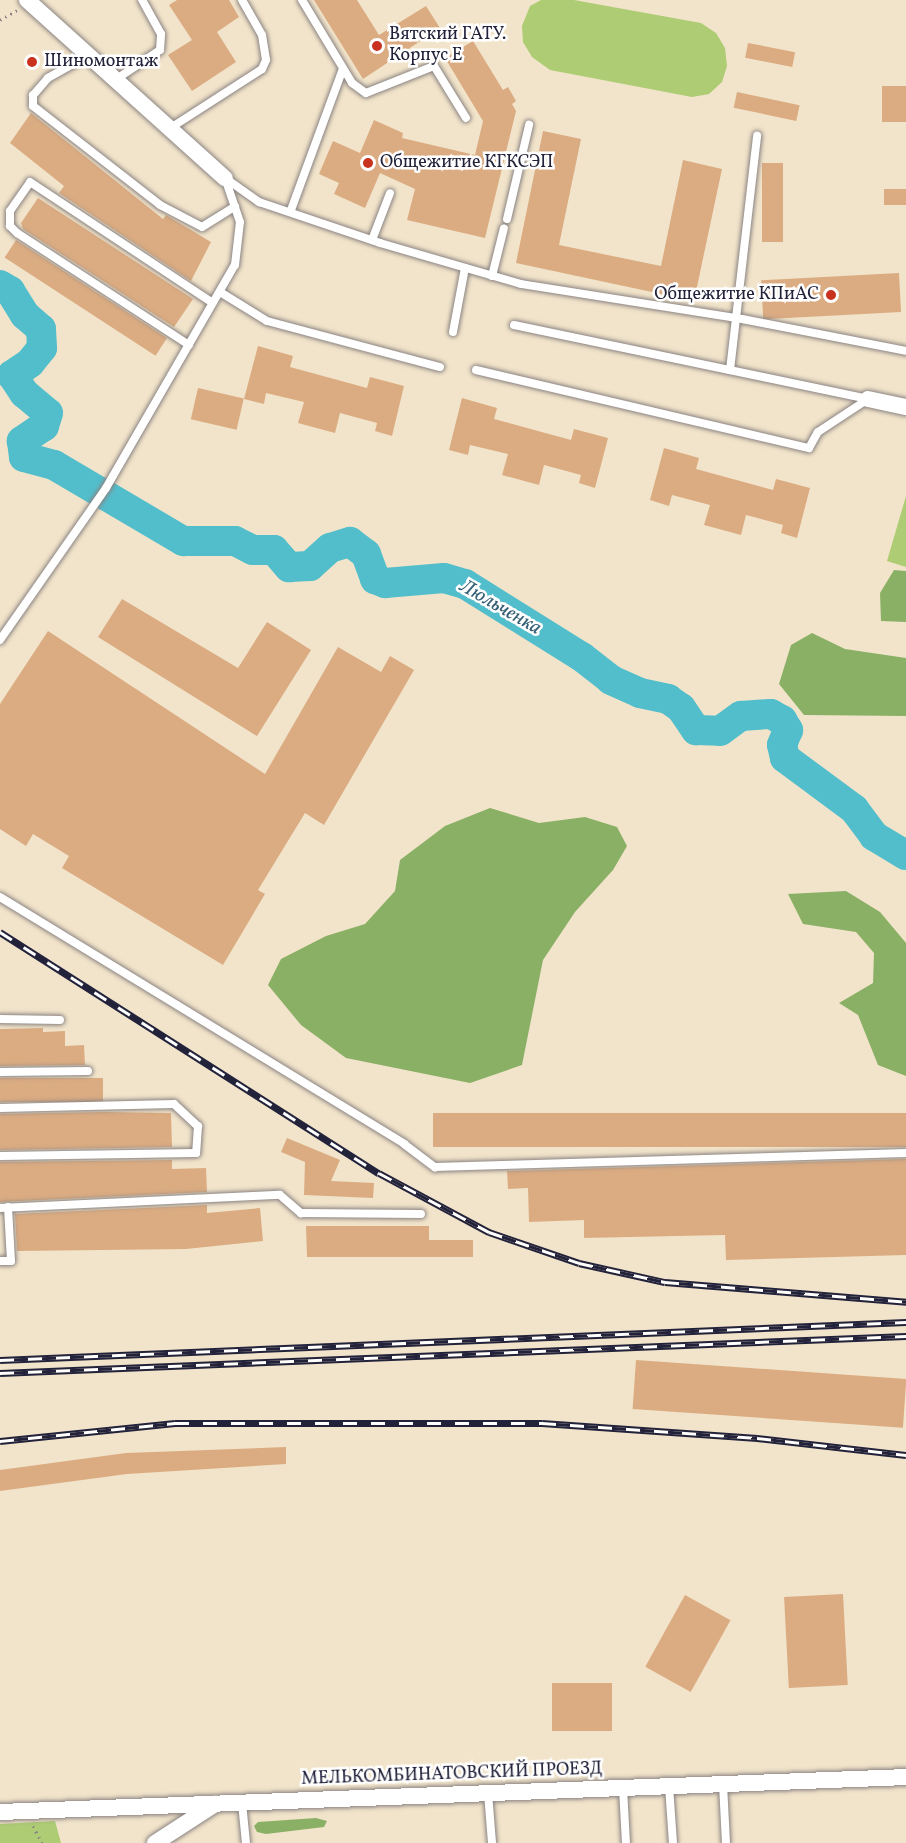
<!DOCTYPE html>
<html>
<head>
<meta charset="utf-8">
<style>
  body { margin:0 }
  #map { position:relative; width:906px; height:1843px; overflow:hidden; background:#f2e4ca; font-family:Vollkorn,serif }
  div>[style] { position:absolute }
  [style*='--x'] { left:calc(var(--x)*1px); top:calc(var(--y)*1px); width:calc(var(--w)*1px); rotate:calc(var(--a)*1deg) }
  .green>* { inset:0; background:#adcc74 }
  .forest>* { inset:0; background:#8ab066 }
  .river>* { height:30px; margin:-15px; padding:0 15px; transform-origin:15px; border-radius:15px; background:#52becb }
  .building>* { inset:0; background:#dbac82; transform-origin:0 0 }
  .path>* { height:3px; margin-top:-1.5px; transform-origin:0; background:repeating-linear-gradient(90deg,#8a8382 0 1.5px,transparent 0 6px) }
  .roads { filter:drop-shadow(0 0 2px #8a8382) drop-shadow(0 0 2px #8a8382) }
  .service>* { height:8px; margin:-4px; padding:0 4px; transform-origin:4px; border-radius:4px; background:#fff }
  .minor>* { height:16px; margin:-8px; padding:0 8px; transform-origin:8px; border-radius:8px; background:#fff }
  .rail>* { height:7px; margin-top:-3.5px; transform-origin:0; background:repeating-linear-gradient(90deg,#fff 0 14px,#22223b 0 28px); box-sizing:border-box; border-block:2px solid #22223b }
  .dots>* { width:16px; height:16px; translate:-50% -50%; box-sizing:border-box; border:3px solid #fff; border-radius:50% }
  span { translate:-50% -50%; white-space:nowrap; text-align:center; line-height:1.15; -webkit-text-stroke:5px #fff; paint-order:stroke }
  .poi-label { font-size:18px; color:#22223b }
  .left { translate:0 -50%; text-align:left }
  .right { translate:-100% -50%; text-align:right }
  .street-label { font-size:18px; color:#22223b }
  .water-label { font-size:20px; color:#356075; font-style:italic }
</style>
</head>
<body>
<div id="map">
  <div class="green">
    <i style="clip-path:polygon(541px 0,574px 0,701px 23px,716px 33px,725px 48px,727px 66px,722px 82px,709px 94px,692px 97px,550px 70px,532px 57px,523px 42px,522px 26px,530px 6px)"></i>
    <i style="clip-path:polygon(906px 496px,906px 567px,887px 561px)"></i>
    <i style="clip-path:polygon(55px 1821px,61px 1843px,0 1843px,0 1824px)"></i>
  </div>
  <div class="forest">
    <i style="clip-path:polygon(894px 570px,906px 571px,906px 622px,881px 621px,880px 593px)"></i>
    <i style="clip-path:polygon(812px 633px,845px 649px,906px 658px,906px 716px,804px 715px,779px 684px,791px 645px)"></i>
    <i style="clip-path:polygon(490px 808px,539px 823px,585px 817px,617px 827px,627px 846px,613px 870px,575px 912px,543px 960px,522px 1065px,470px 1083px,346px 1058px,301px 1025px,268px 985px,281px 959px,326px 936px,365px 924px,395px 891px,400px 860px,445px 826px)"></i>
    <i style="clip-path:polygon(846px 891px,880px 912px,906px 943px,906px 1076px,878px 1065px,858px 1015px,839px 1003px,873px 983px,874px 953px,856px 932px,803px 924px,788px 894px)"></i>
    <i style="clip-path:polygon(316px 1818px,327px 1821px,324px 1827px,266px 1834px,257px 1832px,254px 1826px,258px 1822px)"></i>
  </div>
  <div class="river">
    <i style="--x:0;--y:285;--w:12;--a:31"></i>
    <i style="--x:10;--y:291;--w:28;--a:58"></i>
    <i style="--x:25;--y:315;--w:21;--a:41"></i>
    <i style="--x:41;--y:329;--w:19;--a:87"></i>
    <i style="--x:42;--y:348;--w:19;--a:129"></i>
    <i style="--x:30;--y:363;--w:22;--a:146"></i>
    <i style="--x:12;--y:375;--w:22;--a:56"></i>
    <i style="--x:24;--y:393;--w:31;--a:40"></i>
    <i style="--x:48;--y:413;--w:14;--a:107"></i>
    <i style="--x:44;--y:426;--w:27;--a:146"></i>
    <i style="--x:22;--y:441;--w:16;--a:83"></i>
    <i style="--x:24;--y:457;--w:31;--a:15"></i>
    <i style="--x:54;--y:465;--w:150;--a:30.5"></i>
    <i style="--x:183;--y:541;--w:52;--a:0"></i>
    <i style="--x:235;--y:541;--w:20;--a:27"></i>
    <i style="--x:253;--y:550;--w:21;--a:0"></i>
    <i style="--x:274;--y:550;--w:23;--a:49"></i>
    <i style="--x:289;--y:567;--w:21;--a:-3"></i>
    <i style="--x:310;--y:566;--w:27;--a:-42"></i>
    <i style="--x:330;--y:548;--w:21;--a:-17"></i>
    <i style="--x:350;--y:542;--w:20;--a:37"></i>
    <i style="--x:366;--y:554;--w:27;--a:70"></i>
    <i style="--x:375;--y:579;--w:11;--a:22"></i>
    <i style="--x:385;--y:583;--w:59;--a:-4.8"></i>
    <i style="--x:444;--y:578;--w:22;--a:16"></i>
    <i style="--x:465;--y:584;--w:138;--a:32"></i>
    <i style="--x:582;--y:657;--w:37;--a:38"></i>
    <i style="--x:611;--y:680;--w:32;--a:24"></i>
    <i style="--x:640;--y:693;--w:29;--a:12"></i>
    <i style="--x:668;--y:699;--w:16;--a:35"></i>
    <i style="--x:681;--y:708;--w:27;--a:56"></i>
    <i style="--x:696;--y:730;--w:24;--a:2"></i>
    <i style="--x:720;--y:731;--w:26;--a:-36"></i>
    <i style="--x:741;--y:716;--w:30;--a:-4"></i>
    <i style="--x:771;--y:714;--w:13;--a:29"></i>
    <i style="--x:782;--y:720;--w:12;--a:59"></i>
    <i style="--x:788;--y:730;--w:16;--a:112"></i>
    <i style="--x:782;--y:745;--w:13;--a:77"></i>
    <i style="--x:785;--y:758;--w:86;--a:36.5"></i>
    <i style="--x:854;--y:809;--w:34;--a:53"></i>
    <i style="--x:874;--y:836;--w:37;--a:31"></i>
  </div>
  <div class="building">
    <i style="clip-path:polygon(177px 0,229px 0,239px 17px,217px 32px,236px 62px,192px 91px,168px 55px,192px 40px,169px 5px)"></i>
    <i style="clip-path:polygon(314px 0,357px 0,379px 35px,426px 6px,440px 28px,363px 79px)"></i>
    <i style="clip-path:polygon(473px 41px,503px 90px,508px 87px,516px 101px,512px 104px,516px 111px,485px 238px,407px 220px,415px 189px,380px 173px,365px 208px,334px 194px,339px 183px,319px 174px,333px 141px,360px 153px,374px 120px,403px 133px,402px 138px,475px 155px,483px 121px,445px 58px)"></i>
    <i style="left:748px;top:43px;width:48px;height:15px;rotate:11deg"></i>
    <i style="left:906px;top:86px;width:36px;height:24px;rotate:90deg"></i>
    <i style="left:737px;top:92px;width:64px;height:16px;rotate:12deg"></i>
    <i style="clip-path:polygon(31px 113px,163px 219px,166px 215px,211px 242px,191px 281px,59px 193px,64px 186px,10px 143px)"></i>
    <i style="clip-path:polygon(543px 131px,581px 139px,559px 245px,661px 266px,683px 160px,722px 169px,694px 301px,516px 263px)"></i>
    <i style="left:783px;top:163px;width:79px;height:21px;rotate:90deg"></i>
    <i style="left:906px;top:189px;width:16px;height:22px;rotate:90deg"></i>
    <i style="clip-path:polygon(38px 198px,193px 299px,174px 327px,23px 229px,21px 223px)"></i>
    <i style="left:16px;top:240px;width:180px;height:21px;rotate:33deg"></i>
    <i style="left:899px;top:273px;width:39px;height:138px;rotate:87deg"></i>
    <i style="clip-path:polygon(258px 346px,293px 356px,290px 367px,367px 388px,370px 377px,404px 386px,392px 436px,375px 431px,377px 423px,340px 413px,335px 433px,298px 423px,304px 402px,266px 393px,264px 404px,244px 399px)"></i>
    <i style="left:198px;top:388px;width:47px;height:32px;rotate:13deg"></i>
    <i style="clip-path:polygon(462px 398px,497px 408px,494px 419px,571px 440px,574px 429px,608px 438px,595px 488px,579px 483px,581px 475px,544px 465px,539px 485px,502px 475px,508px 454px,470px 445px,468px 455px,449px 450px)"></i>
    <i style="clip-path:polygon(664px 448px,699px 458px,696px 469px,773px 490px,776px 479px,810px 488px,797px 538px,781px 533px,783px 525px,746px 515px,741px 535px,704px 525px,710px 505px,672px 495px,669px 506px,650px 500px)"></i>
    <i style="clip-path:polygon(122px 599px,238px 668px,267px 622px,311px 650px,257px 736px,98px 637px)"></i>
    <i style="clip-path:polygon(48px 631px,265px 774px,338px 647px,381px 672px,390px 656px,414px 670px,324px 825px,305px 813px,258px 890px,265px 894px,223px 965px,62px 868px,69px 856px,33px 834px,26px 846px,0 829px,0 704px)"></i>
    <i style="clip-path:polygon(43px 1028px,43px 1032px,65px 1031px,65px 1046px,84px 1045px,85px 1065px,0 1066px,0 1029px)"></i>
    <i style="left:0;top:1078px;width:103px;height:24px"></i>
    <i style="clip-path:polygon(104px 1112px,171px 1113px,172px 1147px,0 1150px,0 1114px)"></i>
    <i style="left:906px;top:1113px;width:34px;height:473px;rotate:90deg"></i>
    <i style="clip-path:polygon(287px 1138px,340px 1160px,331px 1181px,374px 1183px,373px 1198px,304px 1195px,305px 1162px,281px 1152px)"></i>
    <i style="clip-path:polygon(906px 1159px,906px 1255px,726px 1260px,725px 1235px,584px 1238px,584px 1220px,529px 1222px,528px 1188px,508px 1189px,507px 1171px)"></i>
    <i style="clip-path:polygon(172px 1160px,172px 1169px,206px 1168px,207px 1192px,0 1202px,0 1162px)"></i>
    <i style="clip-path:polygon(207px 1205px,207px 1213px,260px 1208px,263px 1241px,186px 1249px,17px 1251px,15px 1214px)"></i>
    <i style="clip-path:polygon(306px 1226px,429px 1226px,429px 1240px,473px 1240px,473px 1257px,307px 1257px)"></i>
    <i style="left:636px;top:1360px;width:271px;height:49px;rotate:4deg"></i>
    <i style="clip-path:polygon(286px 1447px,286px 1464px,127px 1474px,0 1491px,0 1470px,126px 1453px)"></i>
    <i style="left:843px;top:1594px;width:91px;height:59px;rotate:87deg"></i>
    <i style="left:685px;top:1595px;width:52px;height:82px;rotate:29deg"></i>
    <i style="left:552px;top:1683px;width:60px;height:48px"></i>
  </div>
  <div class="path">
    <i style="--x:0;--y:20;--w:20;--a:-30"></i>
    <i style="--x:33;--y:1826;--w:19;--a:62"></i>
  </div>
  <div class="roads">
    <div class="service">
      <i style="--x:302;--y:0;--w:97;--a:58.9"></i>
      <i style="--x:352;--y:83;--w:17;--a:36"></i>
      <i style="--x:366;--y:93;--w:73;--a:-21.7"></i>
      <i style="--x:434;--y:66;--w:61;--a:58.4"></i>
      <i style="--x:87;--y:56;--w:45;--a:150.6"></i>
      <i style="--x:48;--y:78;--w:23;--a:131"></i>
      <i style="--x:33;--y:95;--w:11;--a:90"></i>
      <i style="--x:33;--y:106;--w:161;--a:37.9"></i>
      <i style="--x:160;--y:205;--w:47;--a:27.6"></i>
      <i style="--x:202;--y:227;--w:39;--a:-32"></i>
      <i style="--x:115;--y:80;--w:54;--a:-33.7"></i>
      <i style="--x:160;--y:50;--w:16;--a:-86"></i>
      <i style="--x:161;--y:34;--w:39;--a:-119"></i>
      <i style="--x:172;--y:127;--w:107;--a:-32.8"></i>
      <i style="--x:262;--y:69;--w:10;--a:-66"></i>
      <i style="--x:266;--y:60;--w:25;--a:-99"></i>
      <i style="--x:262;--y:35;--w:40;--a:-119.7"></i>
      <i style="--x:225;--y:178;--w:42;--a:35.2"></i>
      <i style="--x:259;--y:202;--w:128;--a:18.7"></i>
      <i style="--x:380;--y:243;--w:147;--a:16.2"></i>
      <i style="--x:521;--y:284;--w:224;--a:9"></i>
      <i style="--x:742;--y:319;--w:167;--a:11"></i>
      <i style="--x:291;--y:210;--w:150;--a:-69.8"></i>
      <i style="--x:507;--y:219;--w:97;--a:-76.8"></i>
      <i style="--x:372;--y:240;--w:50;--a:-69"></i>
      <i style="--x:492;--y:276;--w:49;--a:-76"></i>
      <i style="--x:220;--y:292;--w:55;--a:31.7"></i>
      <i style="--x:267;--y:321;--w:179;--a:14.9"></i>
      <i style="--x:514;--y:325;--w:362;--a:11.8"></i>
      <i style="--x:453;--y:332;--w:65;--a:-79.4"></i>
      <i style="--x:189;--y:345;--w:205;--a:-146.9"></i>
      <i style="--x:17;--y:233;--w:10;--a:-135"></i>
      <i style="--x:10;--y:226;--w:15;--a:-90"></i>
      <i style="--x:10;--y:211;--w:35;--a:-55"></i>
      <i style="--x:30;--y:182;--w:219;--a:33.5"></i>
      <i style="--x:476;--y:370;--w:342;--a:13.2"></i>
      <i style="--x:809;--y:448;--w:18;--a:-61"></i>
      <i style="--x:818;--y:432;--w:60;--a:-33.4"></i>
      <i style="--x:730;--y:370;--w:236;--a:-83.4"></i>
      <i style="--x:0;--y:640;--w:185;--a:-55.1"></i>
      <i style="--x:106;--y:488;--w:258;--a:-60"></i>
      <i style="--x:235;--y:265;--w:43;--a:-83.4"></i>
      <i style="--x:240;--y:222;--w:46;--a:-108.8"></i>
      <i style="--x:0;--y:897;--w:474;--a:31.4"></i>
      <i style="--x:404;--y:1144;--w:39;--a:37"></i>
      <i style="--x:435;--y:1167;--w:471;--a:-1.7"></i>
      <i style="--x:0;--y:1019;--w:60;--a:1"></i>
      <i style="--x:0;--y:1072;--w:88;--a:-0.7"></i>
      <i style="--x:0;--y:1108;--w:174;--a:-1.3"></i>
      <i style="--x:174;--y:1104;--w:33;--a:43"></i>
      <i style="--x:198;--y:1126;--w:27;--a:94"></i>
      <i style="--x:196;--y:1153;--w:196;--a:179.1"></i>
      <i style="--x:0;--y:1208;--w:280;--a:-2.7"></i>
      <i style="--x:280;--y:1195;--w:28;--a:41"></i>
      <i style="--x:301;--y:1213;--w:120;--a:0.5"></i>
      <i style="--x:0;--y:1261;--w:11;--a:0"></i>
      <i style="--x:11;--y:1261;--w:54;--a:-93.2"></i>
      <i style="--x:723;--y:1784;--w:59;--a:87.1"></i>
      <i style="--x:669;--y:1786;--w:57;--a:86"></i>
      <i style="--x:623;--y:1788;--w:55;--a:86.9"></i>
      <i style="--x:488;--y:1793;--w:50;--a:85.4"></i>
      <i style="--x:242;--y:1803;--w:40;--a:84.3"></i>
    </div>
    <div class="minor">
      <i style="--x:27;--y:0;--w:266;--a:42"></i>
      <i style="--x:868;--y:399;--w:39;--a:12"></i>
      <i style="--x:0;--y:1812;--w:907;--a:-2.21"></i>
      <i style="--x:155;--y:1843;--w:72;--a:-33"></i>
    </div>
  </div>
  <div class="rail">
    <i style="--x:0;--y:932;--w:449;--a:32.5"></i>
    <i style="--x:379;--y:1173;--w:125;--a:28.2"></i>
    <i style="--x:489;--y:1232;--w:95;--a:19"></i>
    <i style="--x:579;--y:1263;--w:88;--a:12.5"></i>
    <i style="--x:665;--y:1282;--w:242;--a:4.7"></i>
    <i style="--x:0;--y:1360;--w:907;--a:-2.4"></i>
    <i style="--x:0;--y:1373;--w:907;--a:-2.34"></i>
    <i style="--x:0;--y:1441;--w:176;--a:-5.9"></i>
    <i style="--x:175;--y:1423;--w:367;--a:0"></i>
    <i style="--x:542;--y:1423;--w:216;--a:4"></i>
    <i style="--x:757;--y:1438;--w:150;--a:6.5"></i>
  </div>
  <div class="dots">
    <i style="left:377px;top:46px;background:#c8321e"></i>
    <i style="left:32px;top:62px;background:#c8321e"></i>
    <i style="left:368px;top:163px;background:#c8321e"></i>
    <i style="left:831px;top:295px;background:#c8321e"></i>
  </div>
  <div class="poi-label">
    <span class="left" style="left:389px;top:46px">Вятский ГАТУ.<br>Корпус Е</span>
    <span class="left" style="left:44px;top:62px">Шиномонтаж</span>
    <span class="left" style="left:380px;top:163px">Общежитие КГКСЭП</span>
    <span class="right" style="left:819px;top:295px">Общежитие КПиАС</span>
  </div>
  <div class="street-label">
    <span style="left:452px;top:1775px;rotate:-2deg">МЕЛЬКОМБИНАТОВСКИЙ ПРОЕЗД</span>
  </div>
  <div class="water-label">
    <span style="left:500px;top:608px;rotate:30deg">Люльченка</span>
  </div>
</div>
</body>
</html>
